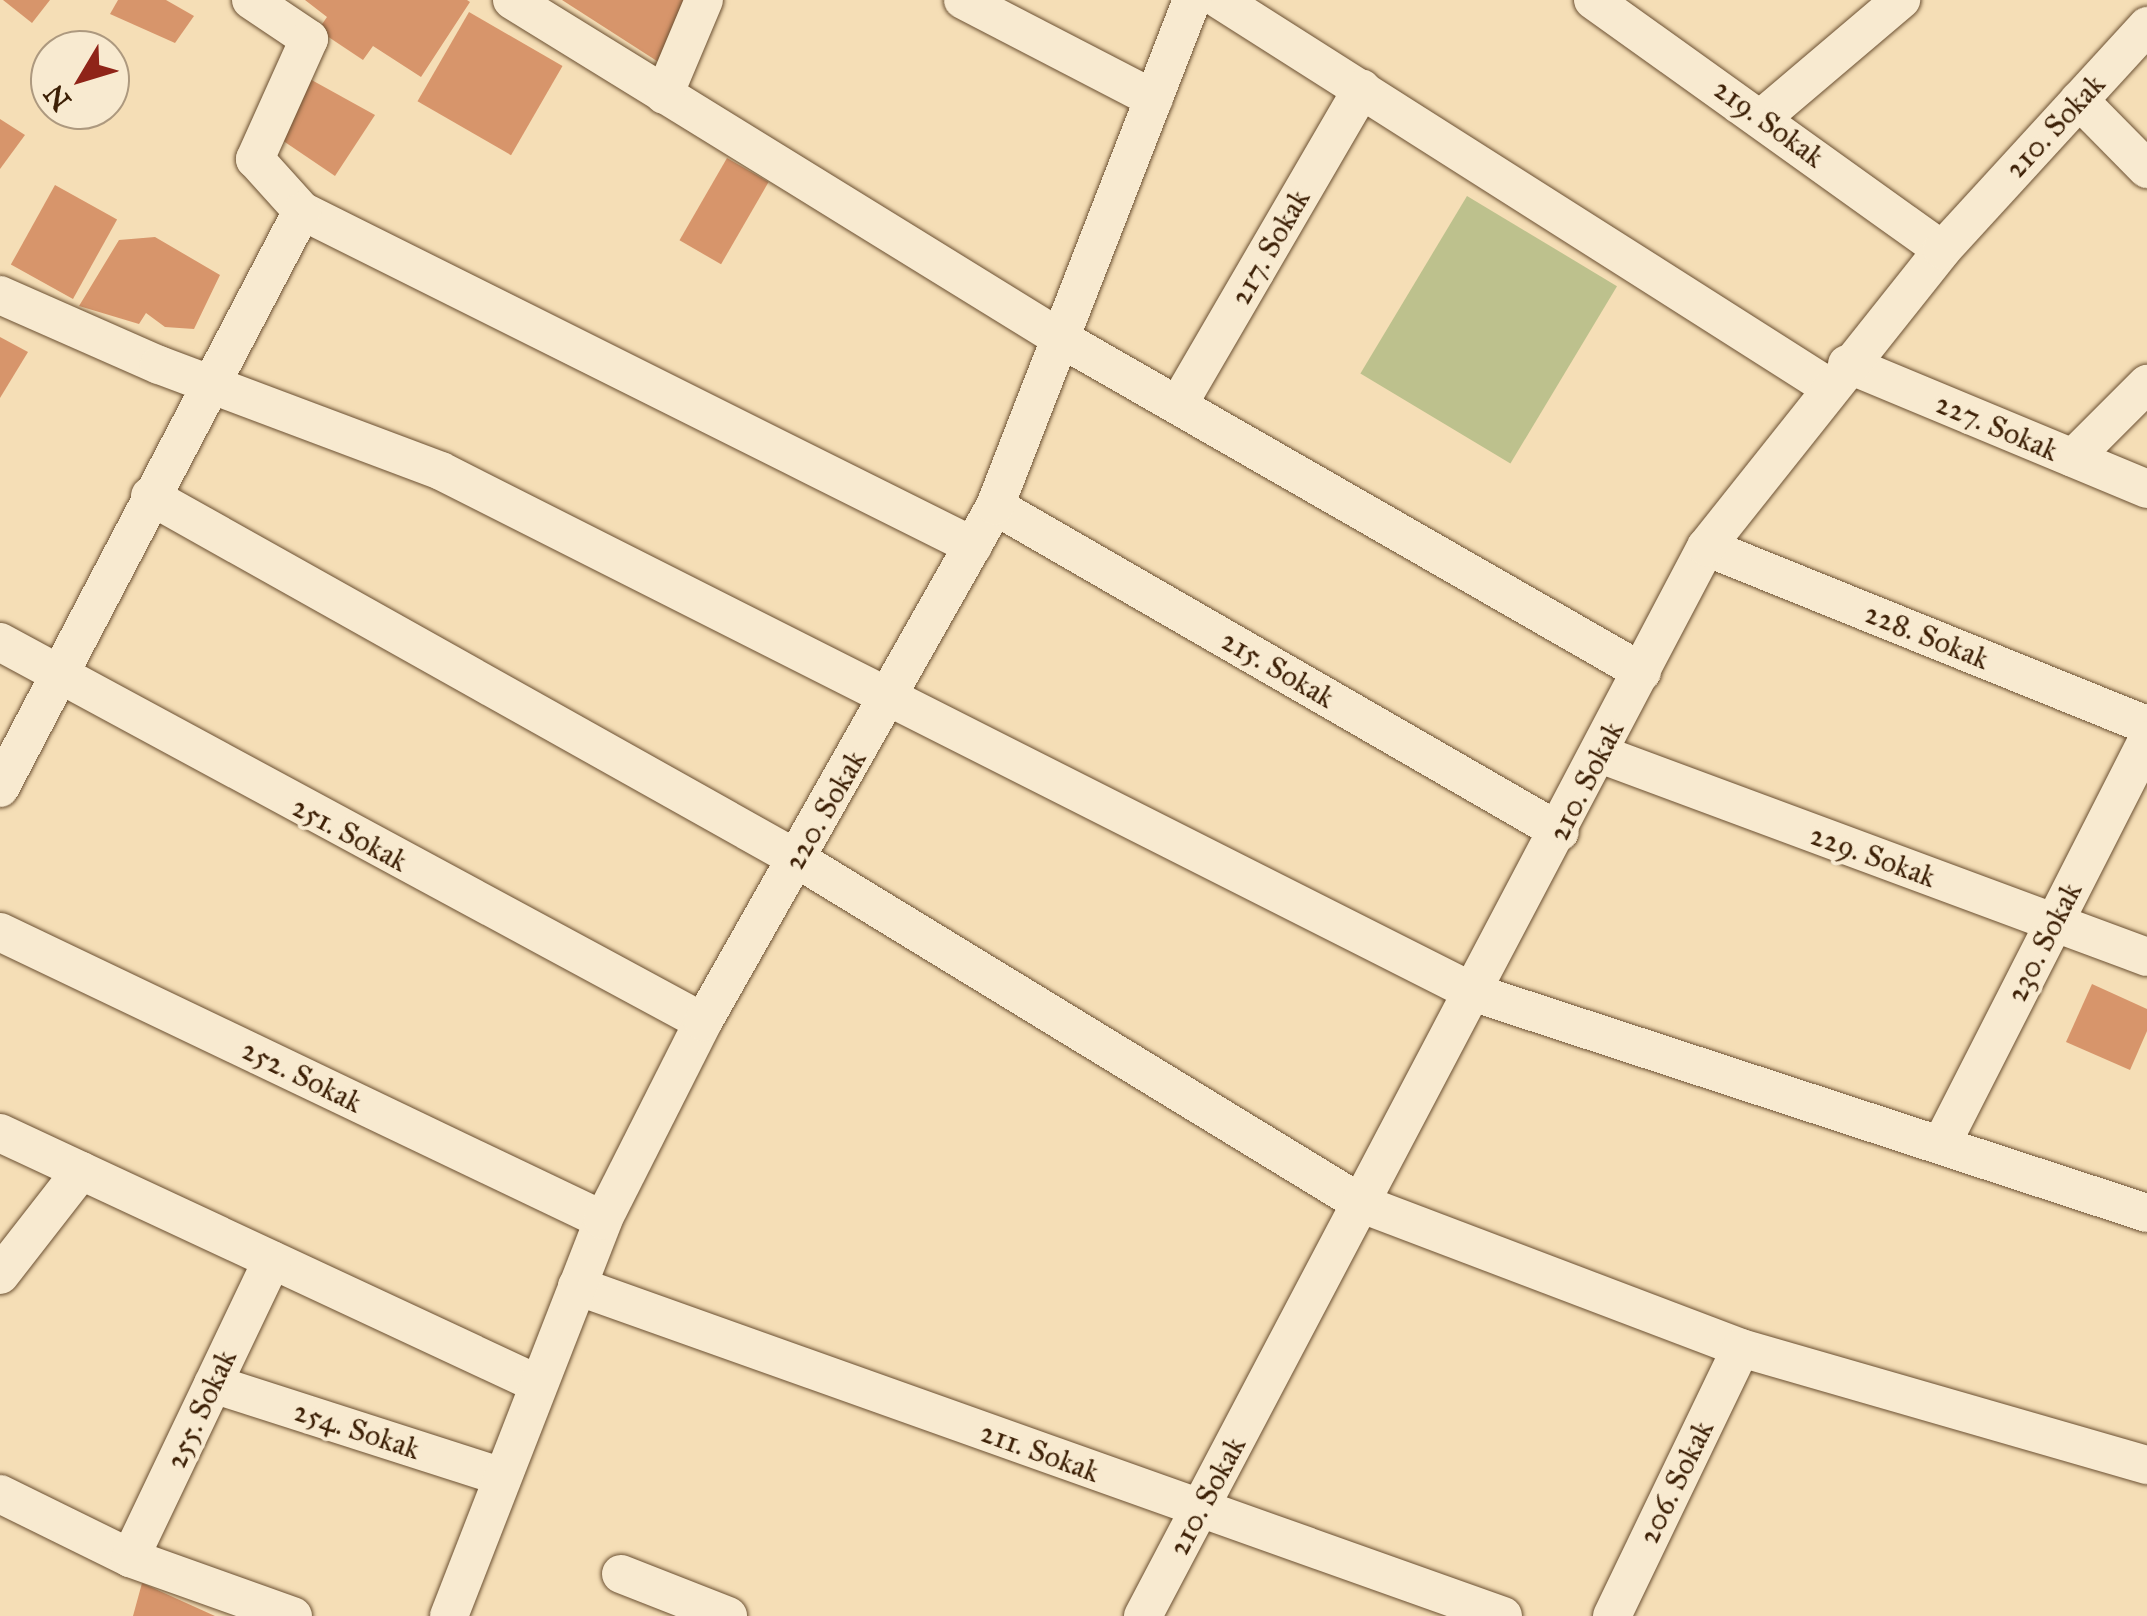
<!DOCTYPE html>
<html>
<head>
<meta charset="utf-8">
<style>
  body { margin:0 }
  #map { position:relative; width:2147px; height:1616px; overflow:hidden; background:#f5deb6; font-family:"IM FELL Great Primer",serif }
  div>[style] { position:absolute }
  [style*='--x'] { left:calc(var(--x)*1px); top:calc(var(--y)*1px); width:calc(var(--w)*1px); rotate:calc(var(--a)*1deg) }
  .green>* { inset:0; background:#bdc18d; transform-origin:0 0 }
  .building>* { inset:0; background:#d7956b; transform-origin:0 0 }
  .roads { filter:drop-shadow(0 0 2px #6b5032) drop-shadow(0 0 2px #6b5032) }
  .minor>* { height:38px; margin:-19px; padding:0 19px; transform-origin:19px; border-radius:19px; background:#f8ead0 }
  span { translate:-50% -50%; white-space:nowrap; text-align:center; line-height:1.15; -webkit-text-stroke:8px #f8ead0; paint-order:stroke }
  .street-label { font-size:30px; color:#3d2006 }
  .north { position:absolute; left:30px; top:30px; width:100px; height:100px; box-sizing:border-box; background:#f8ead0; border:2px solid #ad997f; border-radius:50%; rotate:232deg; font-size:28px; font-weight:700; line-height:40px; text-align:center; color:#3d2006 }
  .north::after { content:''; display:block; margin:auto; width:35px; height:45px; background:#8f2418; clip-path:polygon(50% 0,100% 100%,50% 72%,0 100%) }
</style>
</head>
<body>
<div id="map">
  <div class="green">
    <i style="left:1467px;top:196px;width:175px;height:207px;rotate:31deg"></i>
  </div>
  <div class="building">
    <i style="clip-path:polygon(3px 0,50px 0,32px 23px)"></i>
    <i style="clip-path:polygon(118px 0,166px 0,194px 16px,175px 43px,110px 14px)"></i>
    <i style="clip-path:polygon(305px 0,467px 0,470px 2px,421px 77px,373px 46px,363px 60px,318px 30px,327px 17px)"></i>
    <i style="clip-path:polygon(562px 0,691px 0,660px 63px)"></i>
    <i style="left:469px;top:12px;width:108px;height:103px;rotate:30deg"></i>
    <i style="clip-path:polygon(308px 78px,375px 115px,335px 176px,276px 136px)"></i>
    <i style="clip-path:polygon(0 119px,25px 135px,0 169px)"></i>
    <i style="left:727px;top:158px;width:48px;height:95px;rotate:30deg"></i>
    <i style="left:55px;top:185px;width:71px;height:91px;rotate:29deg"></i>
    <i style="clip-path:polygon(155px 237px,220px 275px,194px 329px,165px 327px,146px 313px,139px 324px,79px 306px,119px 240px)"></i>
    <i style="clip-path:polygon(0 337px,28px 352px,0 398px)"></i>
    <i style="clip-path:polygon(2092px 984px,2147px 1009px,2147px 1031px,2130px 1070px,2066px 1042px)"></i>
    <i style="clip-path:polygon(142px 1583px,215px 1616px,133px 1616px)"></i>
  </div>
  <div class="roads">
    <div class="minor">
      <i style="--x:251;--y:0;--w:70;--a:33.9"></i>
      <i style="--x:309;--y:39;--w:132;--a:114.2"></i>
      <i style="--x:255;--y:159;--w:70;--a:47.9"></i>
      <i style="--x:302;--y:211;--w:750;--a:26.53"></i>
      <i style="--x:512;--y:0;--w:644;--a:31.67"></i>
      <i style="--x:1060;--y:338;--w:671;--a:29.85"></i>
      <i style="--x:963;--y:0;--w:215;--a:27.4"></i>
      <i style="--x:1220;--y:0;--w:722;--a:32.43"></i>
      <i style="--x:1593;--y:0;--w:429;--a:35.6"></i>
      <i style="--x:664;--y:95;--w:103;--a:-67.2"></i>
      <i style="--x:2079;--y:100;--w:97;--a:45.4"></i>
      <i style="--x:1764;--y:116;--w:180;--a:-40.3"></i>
      <i style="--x:0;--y:295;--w:174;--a:23.8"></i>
      <i style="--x:159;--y:365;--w:301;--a:20.6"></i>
      <i style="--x:441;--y:471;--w:1158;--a:26.79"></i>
      <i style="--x:1475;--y:993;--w:707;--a:18.13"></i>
      <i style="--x:1847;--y:364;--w:325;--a:22.6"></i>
      <i style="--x:1178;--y:405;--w:366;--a:-59.8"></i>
      <i style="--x:2073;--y:458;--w:105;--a:-45"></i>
      <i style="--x:150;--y:496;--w:742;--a:29.29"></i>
      <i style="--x:797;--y:859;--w:662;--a:31.41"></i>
      <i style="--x:1362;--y:1204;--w:405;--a:20.8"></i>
      <i style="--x:1741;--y:1348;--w:423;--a:16.1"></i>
      <i style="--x:995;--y:506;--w:652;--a:29.98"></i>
      <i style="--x:1706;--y:547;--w:476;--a:22"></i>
      <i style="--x:0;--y:642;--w:799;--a:28.39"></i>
      <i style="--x:1600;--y:754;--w:583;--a:20.36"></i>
      <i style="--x:0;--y:788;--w:651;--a:-62.37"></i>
      <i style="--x:0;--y:932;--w:668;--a:25.53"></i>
      <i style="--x:0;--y:1133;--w:594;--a:25.01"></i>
      <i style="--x:1941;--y:1145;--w:454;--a:-63"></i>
      <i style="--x:0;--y:1275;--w:132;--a:-52.1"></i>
      <i style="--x:577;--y:1286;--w:983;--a:19.61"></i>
      <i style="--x:213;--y:1384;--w:304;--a:17.8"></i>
      <i style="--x:0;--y:1494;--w:145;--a:26.2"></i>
      <i style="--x:130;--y:1558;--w:173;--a:19.6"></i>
      <i style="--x:130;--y:1558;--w:330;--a:-64.5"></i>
      <i style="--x:621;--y:1574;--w:115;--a:21.4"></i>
      <i style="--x:449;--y:1616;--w:425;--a:-68.7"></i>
      <i style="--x:603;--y:1220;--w:222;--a:-63.2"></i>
      <i style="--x:703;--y:1022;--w:593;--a:-60.49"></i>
      <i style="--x:995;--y:506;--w:543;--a:-68.73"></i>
      <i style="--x:1143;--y:1616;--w:1208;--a:-62.23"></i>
      <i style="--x:1706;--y:547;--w:379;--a:-51.5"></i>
      <i style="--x:1942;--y:250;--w:304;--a:-47.5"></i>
      <i style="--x:1612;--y:1616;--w:297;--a:-64.3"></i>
    </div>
  </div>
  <div class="street-label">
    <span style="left:1769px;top:123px;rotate:36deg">219. Sokak</span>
    <span style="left:2055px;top:126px;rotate:-47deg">210. Sokak</span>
    <span style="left:1270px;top:247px;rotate:-60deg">217. Sokak</span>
    <span style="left:1997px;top:427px;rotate:23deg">227. Sokak</span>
    <span style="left:1927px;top:636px;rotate:22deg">228. Sokak</span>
    <span style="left:1278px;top:669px;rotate:30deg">215. Sokak</span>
    <span style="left:1586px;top:781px;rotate:-63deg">210. Sokak</span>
    <span style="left:825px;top:810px;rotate:-60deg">220. Sokak</span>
    <span style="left:350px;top:834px;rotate:28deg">251. Sokak</span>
    <span style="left:1873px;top:856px;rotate:20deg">229. Sokak</span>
    <span style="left:2044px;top:942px;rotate:-63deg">230. Sokak</span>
    <span style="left:302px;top:1076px;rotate:26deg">252. Sokak</span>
    <span style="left:201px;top:1409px;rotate:-65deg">255. Sokak</span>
    <span style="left:357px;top:1430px;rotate:18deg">254. Sokak</span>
    <span style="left:1040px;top:1452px;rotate:20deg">211. Sokak</span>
    <span style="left:1676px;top:1482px;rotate:-64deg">206. Sokak</span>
    <span style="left:1207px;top:1496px;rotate:-62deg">210. Sokak</span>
  </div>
  <div class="north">N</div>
</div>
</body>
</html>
